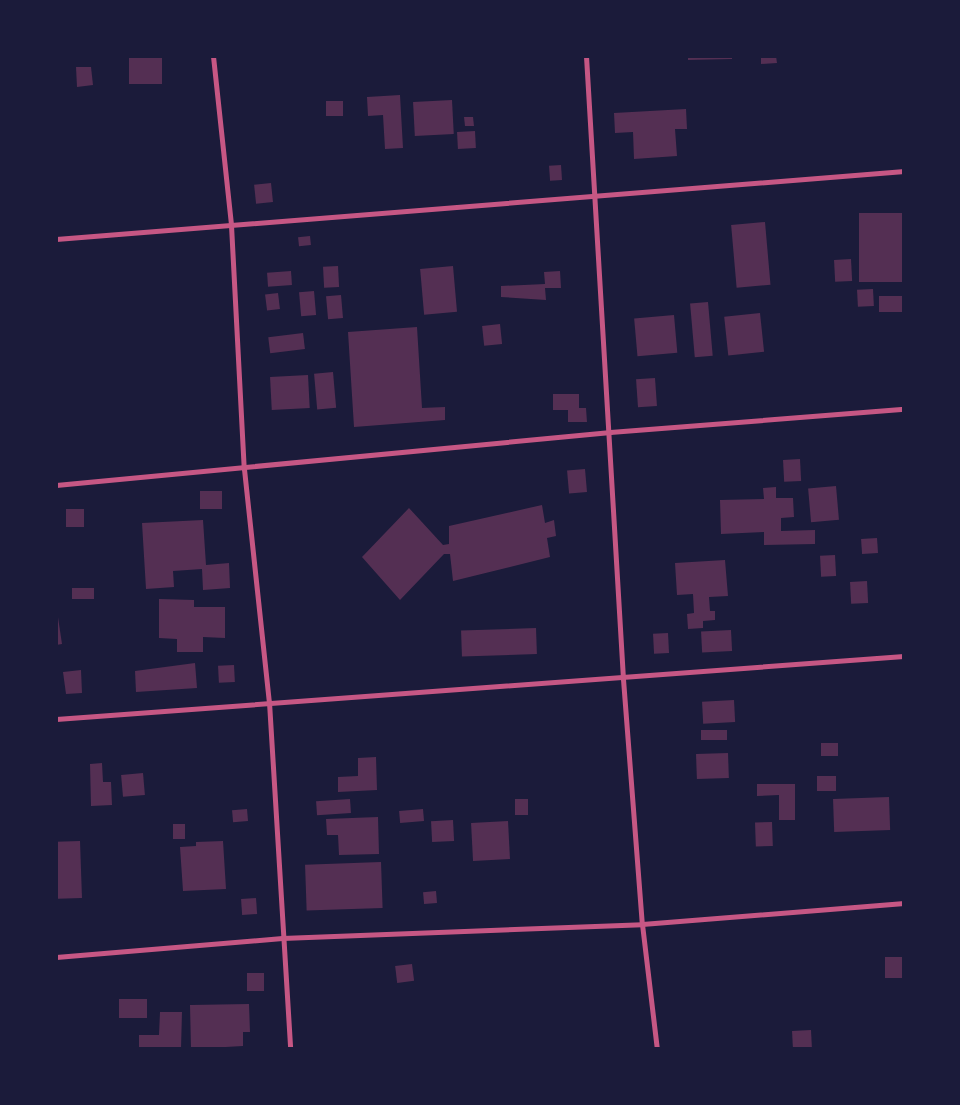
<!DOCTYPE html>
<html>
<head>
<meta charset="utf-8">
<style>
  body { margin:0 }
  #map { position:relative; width:960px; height:1105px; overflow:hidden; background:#1b1b3a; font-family:Signika,sans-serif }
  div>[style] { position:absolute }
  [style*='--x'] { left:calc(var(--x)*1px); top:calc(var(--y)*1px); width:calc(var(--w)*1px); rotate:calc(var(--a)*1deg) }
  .building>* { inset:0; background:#542f53; transform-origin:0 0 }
  .minor>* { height:5px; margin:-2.5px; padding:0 2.5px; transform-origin:2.5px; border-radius:2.5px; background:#c65784 }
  span { translate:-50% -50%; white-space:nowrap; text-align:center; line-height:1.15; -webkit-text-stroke:4px #1b1b3a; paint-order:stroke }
  .frame { position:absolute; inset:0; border:58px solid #1b1b3a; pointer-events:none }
</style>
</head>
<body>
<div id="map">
  <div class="building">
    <i style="left:129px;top:56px;width:33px;height:28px"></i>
    <i style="clip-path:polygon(688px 56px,732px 56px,732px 59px,688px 60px)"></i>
    <i style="clip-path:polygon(761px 56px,776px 56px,777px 63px,761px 64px)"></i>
    <i style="clip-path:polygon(76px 67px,91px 67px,93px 85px,77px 87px)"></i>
    <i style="clip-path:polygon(400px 95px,403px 148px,385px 149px,383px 115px,368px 116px,367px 97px)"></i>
    <i style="left:452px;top:100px;width:34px;height:39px;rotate:87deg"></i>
    <i style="left:326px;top:101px;width:17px;height:15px"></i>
    <i style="clip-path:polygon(686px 109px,687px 129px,675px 129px,677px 156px,634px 159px,633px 132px,615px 133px,614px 113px)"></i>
    <i style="clip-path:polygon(464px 117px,473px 117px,474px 126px,465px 126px)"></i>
    <i style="left:475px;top:131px;width:17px;height:18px;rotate:87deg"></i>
    <i style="left:561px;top:165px;width:15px;height:12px;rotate:86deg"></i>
    <i style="left:271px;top:183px;width:19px;height:17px;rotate:84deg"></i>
    <i style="left:904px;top:213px;width:69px;height:45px;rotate:90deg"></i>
    <i style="left:765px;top:222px;width:63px;height:34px;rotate:85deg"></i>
    <i style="left:310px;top:236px;width:9px;height:12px;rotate:84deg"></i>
    <i style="left:851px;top:259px;width:22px;height:17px;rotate:87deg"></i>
    <i style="left:338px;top:266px;width:21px;height:15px;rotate:87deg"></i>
    <i style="left:453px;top:266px;width:46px;height:33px;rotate:85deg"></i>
    <i style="left:291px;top:271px;width:14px;height:24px;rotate:86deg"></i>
    <i style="clip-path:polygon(560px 271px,561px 288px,545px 288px,546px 300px,501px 297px,501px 286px,545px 284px,544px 272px)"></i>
    <i style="left:873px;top:289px;width:17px;height:16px;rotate:87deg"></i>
    <i style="left:314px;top:291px;width:24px;height:15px;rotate:85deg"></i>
    <i style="left:278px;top:293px;width:16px;height:13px;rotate:83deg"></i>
    <i style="left:341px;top:295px;width:23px;height:15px;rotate:85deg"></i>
    <i style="left:904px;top:296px;width:16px;height:25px;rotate:90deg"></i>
    <i style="left:708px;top:302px;width:54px;height:18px;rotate:85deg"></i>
    <i style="left:760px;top:313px;width:39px;height:36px;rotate:84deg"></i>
    <i style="left:674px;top:315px;width:38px;height:40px;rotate:85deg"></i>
    <i style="left:500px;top:324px;width:20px;height:18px;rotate:84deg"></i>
    <i style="clip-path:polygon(417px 327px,422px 408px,445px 407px,445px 420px,354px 427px,348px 332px)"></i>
    <i style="left:303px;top:333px;width:16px;height:35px;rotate:83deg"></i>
    <i style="left:333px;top:372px;width:36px;height:19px;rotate:85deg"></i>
    <i style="left:308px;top:375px;width:33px;height:38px;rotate:87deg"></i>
    <i style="left:655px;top:378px;width:28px;height:19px;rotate:86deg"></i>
    <i style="clip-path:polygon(553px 394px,579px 394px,579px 408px,586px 408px,587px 422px,568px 422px,568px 410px,553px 410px)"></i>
    <i style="left:800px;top:459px;width:22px;height:17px;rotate:87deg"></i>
    <i style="left:585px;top:469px;width:23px;height:18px;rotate:85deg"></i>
    <i style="left:836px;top:486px;width:34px;height:28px;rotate:85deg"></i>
    <i style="clip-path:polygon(776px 487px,776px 498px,793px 498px,794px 517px,781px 518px,781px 531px,815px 530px,815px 544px,764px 545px,764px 532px,721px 534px,720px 500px,764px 499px,763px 488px)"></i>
    <i style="left:222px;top:491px;width:18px;height:22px;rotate:90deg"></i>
    <i style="clip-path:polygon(542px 505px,545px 523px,554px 520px,556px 536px,547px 538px,550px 557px,453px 581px,450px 554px,444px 554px,400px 600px,362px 557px,409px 508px,443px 545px,449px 544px,449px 526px)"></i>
    <i style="left:66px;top:509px;width:18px;height:18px"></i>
    <i style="clip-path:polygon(203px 520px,206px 565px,229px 563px,230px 588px,203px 590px,202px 569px,173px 571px,174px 587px,146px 589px,142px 523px)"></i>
    <i style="left:877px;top:538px;width:15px;height:16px;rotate:86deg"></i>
    <i style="left:835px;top:555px;width:21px;height:15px;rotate:87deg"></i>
    <i style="clip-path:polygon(725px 560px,728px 596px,709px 597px,710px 611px,715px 611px,715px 620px,703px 621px,703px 628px,688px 629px,687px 614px,694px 613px,693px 594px,677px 595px,675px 563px)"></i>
    <i style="left:867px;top:581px;width:22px;height:17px;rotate:87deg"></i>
    <i style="left:72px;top:588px;width:22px;height:11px"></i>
    <i style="clip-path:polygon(159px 599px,194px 600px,194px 607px,225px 607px,225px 638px,203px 637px,203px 652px,177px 652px,177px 639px,159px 638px)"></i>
    <i style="clip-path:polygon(56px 604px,62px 644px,56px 645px)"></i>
    <i style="left:536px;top:628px;width:26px;height:75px;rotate:88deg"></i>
    <i style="left:731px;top:630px;width:21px;height:30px;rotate:87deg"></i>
    <i style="left:668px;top:633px;width:20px;height:15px;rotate:87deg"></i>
    <i style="clip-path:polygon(195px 663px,197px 688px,136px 692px,135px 671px)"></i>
    <i style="left:234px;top:665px;width:17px;height:16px;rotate:87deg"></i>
    <i style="clip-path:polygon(81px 670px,82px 693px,66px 694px,63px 672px)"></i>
    <i style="left:734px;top:700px;width:22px;height:32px;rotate:87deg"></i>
    <i style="left:727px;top:730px;width:10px;height:26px;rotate:90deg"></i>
    <i style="left:821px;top:743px;width:17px;height:13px"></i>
    <i style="left:728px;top:753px;width:25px;height:32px;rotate:88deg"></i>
    <i style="clip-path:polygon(376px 757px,377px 790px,338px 792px,338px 777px,358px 776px,358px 758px)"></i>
    <i style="clip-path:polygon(102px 763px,103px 782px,111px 782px,112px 805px,91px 806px,90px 764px)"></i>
    <i style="left:143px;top:773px;width:22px;height:22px;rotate:85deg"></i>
    <i style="left:836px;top:776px;width:15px;height:19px;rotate:90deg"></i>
    <i style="clip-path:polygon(757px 784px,795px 784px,795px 820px,779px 820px,779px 795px,757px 796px)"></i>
    <i style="left:889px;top:797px;width:33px;height:56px;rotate:88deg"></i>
    <i style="left:350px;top:799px;width:14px;height:34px;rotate:86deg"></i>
    <i style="left:515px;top:799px;width:13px;height:16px"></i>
    <i style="left:247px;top:809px;width:12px;height:15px;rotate:85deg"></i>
    <i style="left:423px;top:809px;width:12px;height:24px;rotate:85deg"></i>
    <i style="clip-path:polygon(378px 817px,379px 854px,339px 855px,338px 835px,327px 835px,326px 819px)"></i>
    <i style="left:453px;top:820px;width:21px;height:22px;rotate:87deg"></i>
    <i style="left:508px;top:821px;width:38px;height:37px;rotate:87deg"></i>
    <i style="left:772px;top:822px;width:24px;height:17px;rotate:88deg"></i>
    <i style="left:173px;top:824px;width:12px;height:15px"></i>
    <i style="left:80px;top:841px;width:57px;height:24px;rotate:88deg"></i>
    <i style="clip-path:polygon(223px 841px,226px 889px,183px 891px,180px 847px,196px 846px,196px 842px)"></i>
    <i style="left:381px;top:862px;width:46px;height:76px;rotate:88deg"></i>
    <i style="left:436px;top:891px;width:12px;height:13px;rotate:85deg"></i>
    <i style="left:256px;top:898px;width:16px;height:15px;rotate:86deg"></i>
    <i style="left:885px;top:957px;width:19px;height:21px"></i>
    <i style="left:412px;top:964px;width:17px;height:17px;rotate:83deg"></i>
    <i style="left:264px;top:973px;width:18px;height:17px;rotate:90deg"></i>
    <i style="left:147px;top:999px;width:19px;height:28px;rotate:90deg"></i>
    <i style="clip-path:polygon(249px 1004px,250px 1032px,243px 1032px,243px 1046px,191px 1049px,190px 1005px)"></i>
    <i style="clip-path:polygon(160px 1012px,182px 1012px,181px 1049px,139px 1048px,139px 1035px,159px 1035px)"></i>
    <i style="left:811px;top:1030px;width:19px;height:19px;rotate:87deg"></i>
  </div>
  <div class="minor">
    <i style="--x:213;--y:56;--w:170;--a:83.9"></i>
    <i style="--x:231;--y:225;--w:244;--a:87"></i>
    <i style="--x:244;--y:469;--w:234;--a:83.9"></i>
    <i style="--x:269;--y:702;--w:348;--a:86.5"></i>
    <i style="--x:586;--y:56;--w:624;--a:86.6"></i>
    <i style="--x:623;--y:679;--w:246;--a:85.6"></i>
    <i style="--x:642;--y:924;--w:126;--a:83.2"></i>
    <i style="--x:56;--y:239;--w:851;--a:-4.58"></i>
    <i style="--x:56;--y:485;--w:557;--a:-5.46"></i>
    <i style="--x:610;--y:432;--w:295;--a:-4.5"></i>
    <i style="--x:56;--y:719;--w:850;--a:-4.25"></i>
    <i style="--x:56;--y:957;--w:227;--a:-4.8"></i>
    <i style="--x:282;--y:938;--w:360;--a:-2.2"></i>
    <i style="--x:642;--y:924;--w:263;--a:-4.6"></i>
  </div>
  <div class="frame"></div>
</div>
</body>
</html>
